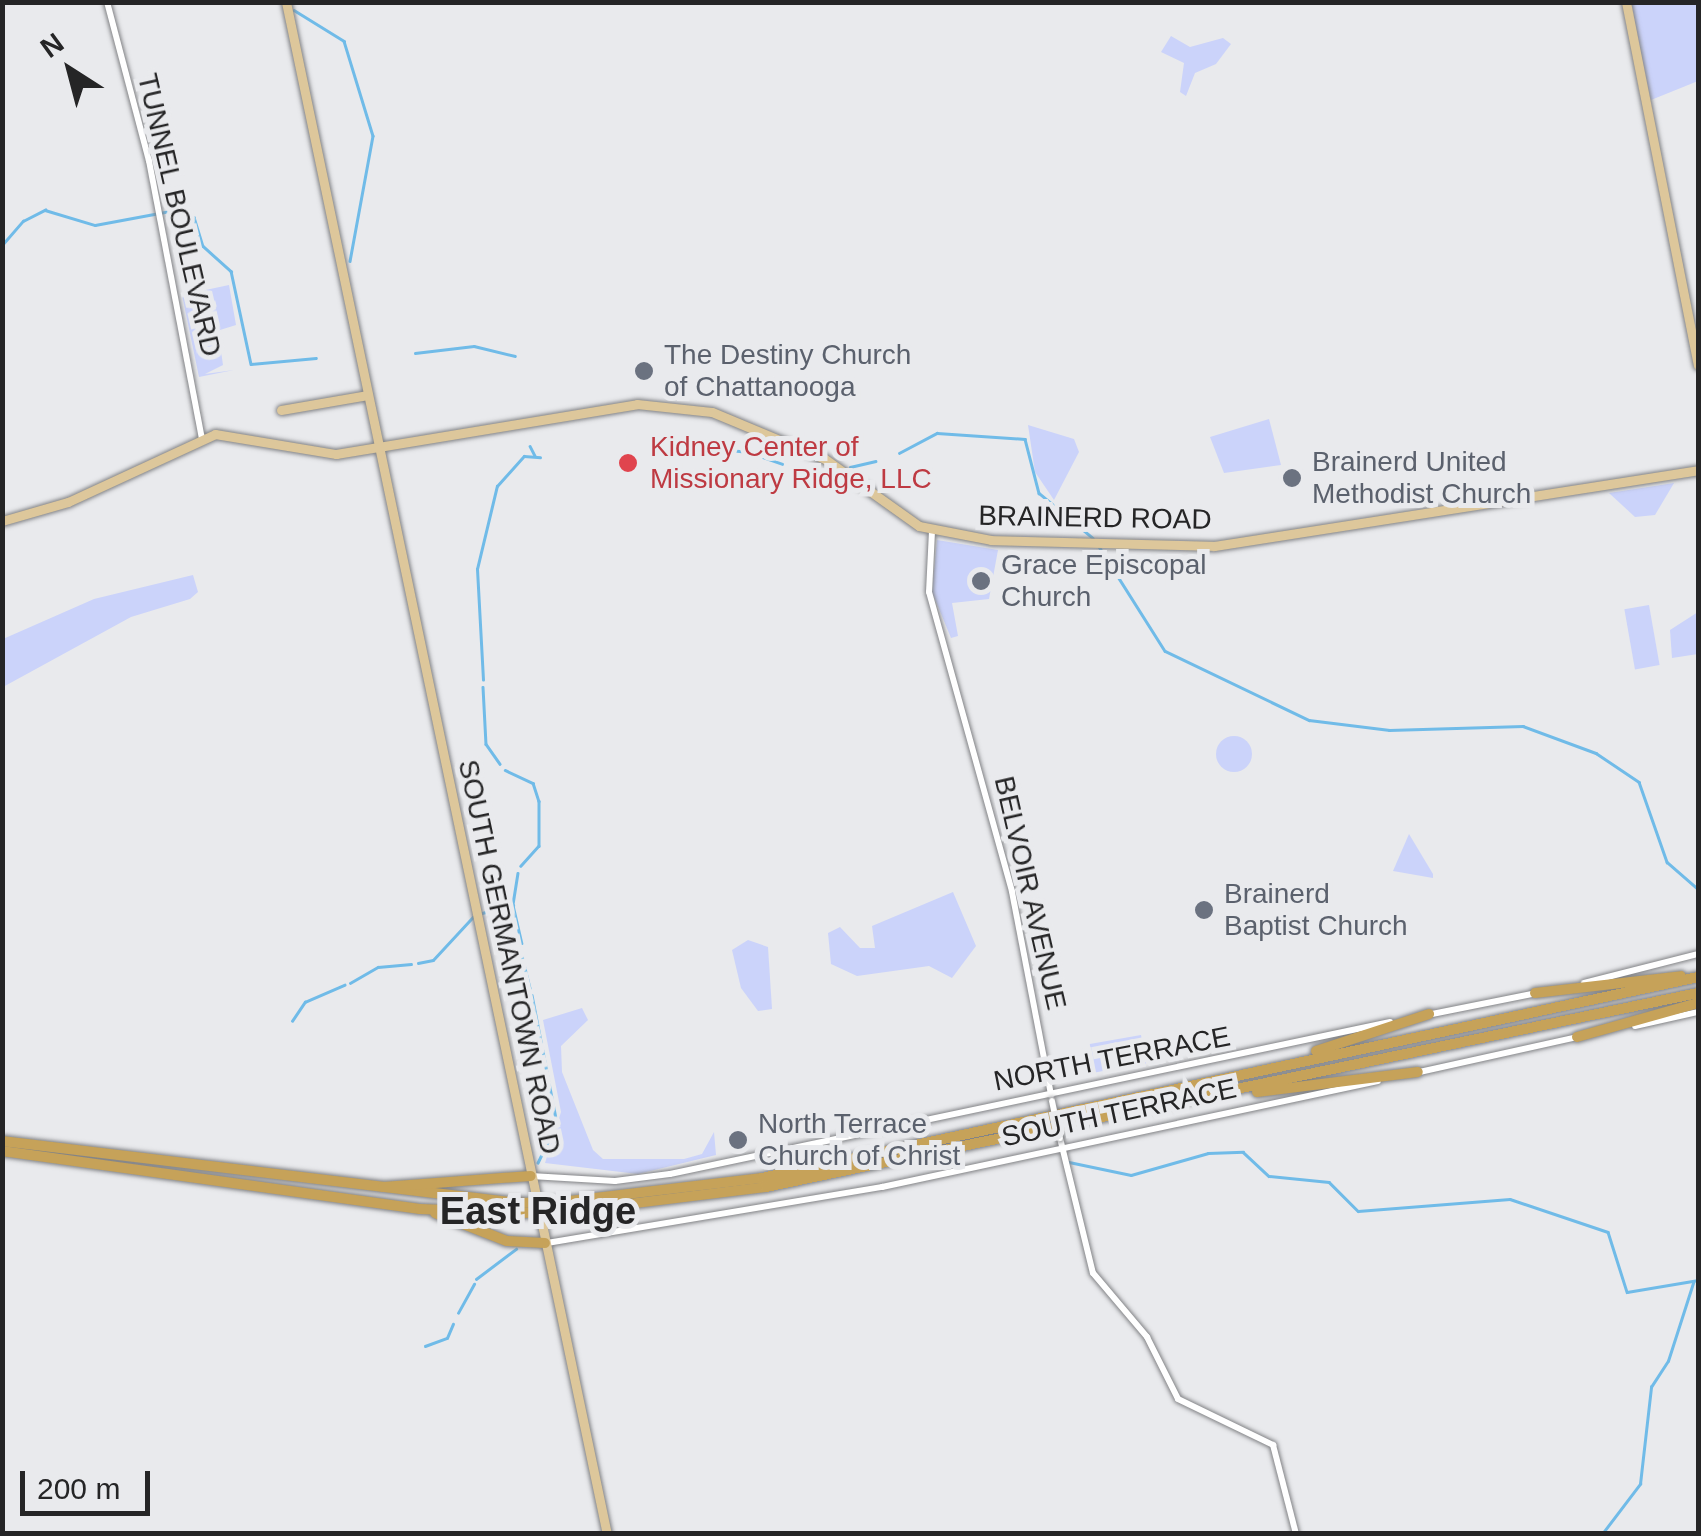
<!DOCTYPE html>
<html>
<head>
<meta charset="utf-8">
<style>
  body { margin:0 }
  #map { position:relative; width:1701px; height:1536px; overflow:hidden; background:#e9eaed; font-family:Helvetica,sans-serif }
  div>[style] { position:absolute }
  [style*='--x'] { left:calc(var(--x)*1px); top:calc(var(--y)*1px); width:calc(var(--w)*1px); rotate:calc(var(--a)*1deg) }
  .green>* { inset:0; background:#cbd3fa; transform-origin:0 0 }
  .round { border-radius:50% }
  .stream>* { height:2.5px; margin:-1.25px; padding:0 1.25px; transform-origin:1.25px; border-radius:1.25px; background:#70bbe8 }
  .roads { filter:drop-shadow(0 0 2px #828386) drop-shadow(0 0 2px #828386) }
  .minor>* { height:6px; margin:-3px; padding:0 3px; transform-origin:3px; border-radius:3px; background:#fff }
  .major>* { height:9px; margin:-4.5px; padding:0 4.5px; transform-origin:4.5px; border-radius:4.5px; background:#ddc79b }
  .highway>* { height:10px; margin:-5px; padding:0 5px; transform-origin:5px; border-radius:5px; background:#c6a259 }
  .bridges { filter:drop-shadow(0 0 2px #828386) drop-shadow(0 0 2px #828386) }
  .minor-bridge>* { height:6px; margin:-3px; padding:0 3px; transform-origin:3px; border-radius:3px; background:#fff }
  .highway-bridge>* { height:10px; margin:-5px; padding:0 5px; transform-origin:5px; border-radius:5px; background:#c6a259 }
  .dots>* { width:28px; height:28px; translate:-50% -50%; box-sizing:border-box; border:5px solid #e9eaed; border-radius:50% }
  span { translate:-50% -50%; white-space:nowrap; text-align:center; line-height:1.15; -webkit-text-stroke:10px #e9eaed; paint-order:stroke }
  .street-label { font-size:28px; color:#252526 }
  .worship-label { font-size:28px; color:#5b616d }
  .left { translate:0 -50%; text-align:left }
  .health-label { font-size:28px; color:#be3a42 }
  .district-label { font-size:38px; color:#252526; font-weight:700 }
  .frame { position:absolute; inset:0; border:5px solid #252526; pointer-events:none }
  .north { position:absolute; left:20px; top:20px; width:100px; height:100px; -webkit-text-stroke:8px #e9eaed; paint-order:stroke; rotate:324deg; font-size:28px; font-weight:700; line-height:40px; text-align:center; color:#252526 }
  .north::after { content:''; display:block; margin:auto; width:35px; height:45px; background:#252526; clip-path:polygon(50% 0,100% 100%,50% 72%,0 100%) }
  .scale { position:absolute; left:20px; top:1471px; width:130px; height:45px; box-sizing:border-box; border:5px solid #252526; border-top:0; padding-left:12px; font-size:30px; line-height:35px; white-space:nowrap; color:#252526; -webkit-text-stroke:8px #e9eaed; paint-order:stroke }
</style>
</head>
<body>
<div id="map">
  <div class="green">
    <i style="clip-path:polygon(1629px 3px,1698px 3px,1698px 81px,1651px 100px)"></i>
    <i style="clip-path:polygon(1171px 36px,1190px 47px,1223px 38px,1231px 44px,1216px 64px,1195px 73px,1186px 96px,1180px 92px,1184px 63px,1161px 52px)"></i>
    <i style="clip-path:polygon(229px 285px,236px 325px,220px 330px,223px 344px,204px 348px,196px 335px,200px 354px,221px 351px,223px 365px,205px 374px,234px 370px,199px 377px,182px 295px)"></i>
    <i style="clip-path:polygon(1269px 419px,1281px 465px,1224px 473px,1210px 437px)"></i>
    <i style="clip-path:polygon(1028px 425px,1074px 439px,1079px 452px,1054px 500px,1035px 472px)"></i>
    <i style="clip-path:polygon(1674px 483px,1655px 515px,1635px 517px,1609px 493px)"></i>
    <i style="clip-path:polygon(937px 540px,998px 550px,989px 599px,952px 603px,958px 636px,951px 638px,932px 592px)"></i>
    <i style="clip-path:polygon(193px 575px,198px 592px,190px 599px,131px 617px,3px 687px,3px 639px,94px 599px)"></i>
    <i style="left:1649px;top:605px;width:61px;height:25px;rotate:80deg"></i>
    <i style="clip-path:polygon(1698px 612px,1698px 654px,1672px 658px,1670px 630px)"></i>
    <i class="round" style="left:1216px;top:736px;width:36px;height:36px"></i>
    <i style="clip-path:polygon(1409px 834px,1433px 874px,1433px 878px,1393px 871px)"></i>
    <i style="clip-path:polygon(953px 892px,976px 946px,952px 978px,929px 966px,857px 976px,831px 964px,828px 933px,840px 927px,860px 948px,875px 948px,872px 926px)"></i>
    <i style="clip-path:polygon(748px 940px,768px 947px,772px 1009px,758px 1011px,741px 988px,732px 950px)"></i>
    <i style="clip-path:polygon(582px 1008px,588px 1020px,561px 1046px,562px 1072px,593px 1150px,603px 1159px,684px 1159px,702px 1154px,714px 1132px,716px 1155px,638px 1174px,545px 1163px,561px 1112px,543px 1020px)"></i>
    <i style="left:1141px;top:1035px;width:29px;height:52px;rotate:80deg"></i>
  </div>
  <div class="stream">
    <i style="--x:294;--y:10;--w:59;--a:31.8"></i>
    <i style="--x:344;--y:41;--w:99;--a:73"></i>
    <i style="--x:373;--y:136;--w:127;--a:100.4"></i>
    <i style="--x:2;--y:245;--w:32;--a:-49"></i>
    <i style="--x:23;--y:221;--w:25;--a:-27"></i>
    <i style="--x:45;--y:210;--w:52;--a:16.7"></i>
    <i style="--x:95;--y:225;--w:87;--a:-10.5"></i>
    <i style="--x:181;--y:209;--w:15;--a:32"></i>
    <i style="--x:194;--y:217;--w:30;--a:73"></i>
    <i style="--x:203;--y:246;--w:38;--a:42"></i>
    <i style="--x:231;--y:271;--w:95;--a:77.9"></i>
    <i style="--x:251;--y:364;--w:65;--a:-5.3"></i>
    <i style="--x:415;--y:353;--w:59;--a:-6.8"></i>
    <i style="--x:474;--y:346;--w:42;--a:13.7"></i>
    <i style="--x:652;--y:442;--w:97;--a:5.9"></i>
    <i style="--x:748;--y:452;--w:36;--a:19"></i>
    <i style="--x:530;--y:446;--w:11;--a:63"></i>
    <i style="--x:899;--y:453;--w:43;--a:-27.8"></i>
    <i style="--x:937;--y:433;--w:88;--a:3.9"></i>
    <i style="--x:1025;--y:439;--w:56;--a:75.5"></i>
    <i style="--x:1039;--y:493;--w:70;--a:39.8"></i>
    <i style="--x:850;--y:467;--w:26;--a:-13"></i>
    <i style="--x:1098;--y:545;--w:125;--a:57.7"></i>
    <i style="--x:1165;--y:651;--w:160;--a:25.6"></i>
    <i style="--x:1309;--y:720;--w:81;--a:7.1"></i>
    <i style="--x:1389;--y:730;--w:134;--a:-1.7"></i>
    <i style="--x:1523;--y:726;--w:78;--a:20.3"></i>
    <i style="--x:1596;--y:753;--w:52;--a:34"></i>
    <i style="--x:1639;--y:782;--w:85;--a:70.7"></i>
    <i style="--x:1667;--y:862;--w:41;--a:41.1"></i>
    <i style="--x:483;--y:680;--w:111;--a:-93.1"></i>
    <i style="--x:477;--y:569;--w:85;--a:-76.5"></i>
    <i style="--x:497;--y:486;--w:40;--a:-48"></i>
    <i style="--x:524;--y:456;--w:16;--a:4"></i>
    <i style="--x:483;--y:687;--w:57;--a:87"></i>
    <i style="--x:486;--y:744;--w:24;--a:55"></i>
    <i style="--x:505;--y:770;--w:31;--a:25"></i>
    <i style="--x:533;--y:783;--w:19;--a:72"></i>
    <i style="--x:539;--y:801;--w:45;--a:90"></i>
    <i style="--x:539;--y:846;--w:27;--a:132"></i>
    <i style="--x:518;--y:873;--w:32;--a:99"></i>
    <i style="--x:513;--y:905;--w:39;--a:77"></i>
    <i style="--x:482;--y:913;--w:32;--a:-14"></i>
    <i style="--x:521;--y:952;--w:37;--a:76"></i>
    <i style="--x:418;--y:963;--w:15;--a:-11"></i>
    <i style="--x:433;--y:960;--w:59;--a:-47.1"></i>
    <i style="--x:350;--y:983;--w:32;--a:-30"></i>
    <i style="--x:378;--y:967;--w:33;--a:-5"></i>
    <i style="--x:532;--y:995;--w:131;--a:79"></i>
    <i style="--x:557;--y:1124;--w:43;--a:116"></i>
    <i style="--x:292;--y:1021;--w:23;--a:-56"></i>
    <i style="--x:305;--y:1002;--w:43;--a:-23.6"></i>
    <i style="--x:1069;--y:1162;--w:63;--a:11.8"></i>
    <i style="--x:1131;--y:1175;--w:80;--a:-15.9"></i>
    <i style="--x:1208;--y:1153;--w:35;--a:-2"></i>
    <i style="--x:1243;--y:1152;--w:35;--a:43"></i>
    <i style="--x:1269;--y:1176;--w:60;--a:5.7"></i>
    <i style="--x:1329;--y:1182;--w:41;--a:45"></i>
    <i style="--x:1358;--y:1211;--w:152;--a:-4.5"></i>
    <i style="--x:1510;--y:1199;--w:103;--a:18.6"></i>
    <i style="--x:1608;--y:1232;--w:63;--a:72.4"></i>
    <i style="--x:1627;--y:1292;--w:72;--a:-9.6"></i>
    <i style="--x:476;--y:1279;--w:50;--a:-36.9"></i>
    <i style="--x:458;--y:1313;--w:33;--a:-61"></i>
    <i style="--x:425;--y:1346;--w:23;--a:-20"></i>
    <i style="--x:447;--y:1338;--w:15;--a:-67"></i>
    <i style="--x:1602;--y:1534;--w:63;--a:-52.8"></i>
    <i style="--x:1640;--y:1484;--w:98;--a:-83.5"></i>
    <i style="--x:1651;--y:1387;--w:31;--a:-57"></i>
    <i style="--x:1668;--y:1361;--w:82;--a:-72.2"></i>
  </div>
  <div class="roads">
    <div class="minor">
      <i style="--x:107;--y:2;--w:164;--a:75.2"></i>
      <i style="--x:149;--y:161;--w:282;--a:79.2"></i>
      <i style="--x:932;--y:531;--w:61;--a:92.8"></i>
      <i style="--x:929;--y:592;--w:311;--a:74.5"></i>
      <i style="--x:1012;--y:892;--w:207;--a:79.1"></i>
      <i style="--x:1584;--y:983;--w:118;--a:-14.3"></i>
      <i style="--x:1427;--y:1015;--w:112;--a:-11.3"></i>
      <i style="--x:1635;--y:1026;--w:65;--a:-12.5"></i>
      <i style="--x:1415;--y:1073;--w:167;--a:-12.5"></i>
      <i style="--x:1060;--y:1138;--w:139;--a:76.3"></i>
      <i style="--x:1093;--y:1273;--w:84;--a:49.8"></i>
      <i style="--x:1147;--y:1337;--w:69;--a:63.4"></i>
      <i style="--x:1178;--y:1399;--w:106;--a:25.8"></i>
      <i style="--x:1273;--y:1445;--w:92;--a:75.5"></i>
      <i style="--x:531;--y:1176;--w:84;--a:3.4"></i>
      <i style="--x:615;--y:1181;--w:55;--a:-7.3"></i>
      <i style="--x:670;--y:1174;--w:736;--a:-11.92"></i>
      <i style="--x:547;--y:1243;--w:340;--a:-9.5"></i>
      <i style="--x:882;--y:1187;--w:507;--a:-12.06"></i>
    </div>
    <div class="major">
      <i style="--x:286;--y:2;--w:1565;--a:78.17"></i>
      <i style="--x:1626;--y:2;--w:370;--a:78.8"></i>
      <i style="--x:281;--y:410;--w:88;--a:-9.8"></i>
      <i style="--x:2;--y:521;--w:69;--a:-16.1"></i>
      <i style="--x:68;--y:502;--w:162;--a:-24.8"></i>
      <i style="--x:215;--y:434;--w:123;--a:9.4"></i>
      <i style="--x:336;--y:454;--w:305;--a:-9.4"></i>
      <i style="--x:637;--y:404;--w:75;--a:6.1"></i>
      <i style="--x:712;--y:412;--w:122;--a:22.6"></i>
      <i style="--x:825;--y:459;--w:115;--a:35.5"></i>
      <i style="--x:919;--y:526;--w:73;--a:11"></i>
      <i style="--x:991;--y:540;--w:223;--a:1.5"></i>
      <i style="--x:1214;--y:546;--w:490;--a:-8.9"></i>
    </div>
    <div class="highway">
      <i style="--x:1535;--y:993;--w:147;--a:-6.6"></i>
      <i style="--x:1577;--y:1037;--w:126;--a:-15.7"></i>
      <i style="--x:1316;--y:1051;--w:119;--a:-18.1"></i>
      <i style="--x:1257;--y:1092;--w:162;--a:-7.1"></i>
      <i style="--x:2;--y:1141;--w:519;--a:6.86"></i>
      <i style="--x:2;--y:1151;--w:422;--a:7.9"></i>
      <i style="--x:420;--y:1209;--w:98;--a:2.3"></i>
      <i style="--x:383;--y:1187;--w:148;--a:-4.3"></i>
      <i style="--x:560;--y:1202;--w:203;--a:-6.8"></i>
      <i style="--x:762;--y:1178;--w:957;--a:-12.12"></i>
      <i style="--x:563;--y:1212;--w:205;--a:-7"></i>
      <i style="--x:766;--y:1187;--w:952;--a:-11.76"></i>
      <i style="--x:435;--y:1213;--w:77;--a:21.3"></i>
      <i style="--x:507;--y:1241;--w:38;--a:3"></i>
    </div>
  </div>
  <div class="bridges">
    <div class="minor-bridge">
      <i style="--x:1052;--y:1101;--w:38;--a:78"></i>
    </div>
    <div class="highway-bridge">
      <i style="--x:517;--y:1203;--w:43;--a:-1.3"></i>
      <i style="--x:518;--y:1213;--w:45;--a:-1.3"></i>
    </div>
  </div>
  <div class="dots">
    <i style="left:644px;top:371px;background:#6b7280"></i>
    <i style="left:628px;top:463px;background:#e0444e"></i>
    <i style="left:1292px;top:478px;background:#6b7280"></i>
    <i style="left:981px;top:581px;background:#6b7280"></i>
    <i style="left:1204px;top:910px;background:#6b7280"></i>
    <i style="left:738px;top:1140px;background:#6b7280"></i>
  </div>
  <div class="street-label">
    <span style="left:179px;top:215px;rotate:77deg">TUNNEL BOULEVARD</span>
    <span style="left:1095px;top:518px;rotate:1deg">BRAINERD ROAD</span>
    <span style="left:1030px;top:893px;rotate:77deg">BELVOIR AVENUE</span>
    <span style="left:509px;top:957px;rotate:78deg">SOUTH GERMANTOWN ROAD</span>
    <span style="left:1112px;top:1059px;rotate:-11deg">NORTH TERRACE</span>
    <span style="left:1119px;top:1113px;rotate:-12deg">SOUTH TERRACE</span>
  </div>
  <div class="worship-label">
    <span class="left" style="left:664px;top:371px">The Destiny Church<br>of Chattanooga</span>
    <span class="left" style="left:1312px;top:478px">Brainerd United<br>Methodist Church</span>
    <span class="left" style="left:1001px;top:581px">Grace Episcopal<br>Church</span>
    <span class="left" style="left:1224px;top:910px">Brainerd<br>Baptist Church</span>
    <span class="left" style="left:758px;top:1140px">North Terrace<br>Church of Christ</span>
  </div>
  <div class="health-label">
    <span class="left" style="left:650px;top:463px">Kidney Center of<br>Missionary Ridge, LLC</span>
  </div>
  <div class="district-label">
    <span style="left:538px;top:1212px">East Ridge</span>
  </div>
  <div class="frame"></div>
  <div class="north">N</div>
  <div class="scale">200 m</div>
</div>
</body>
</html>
